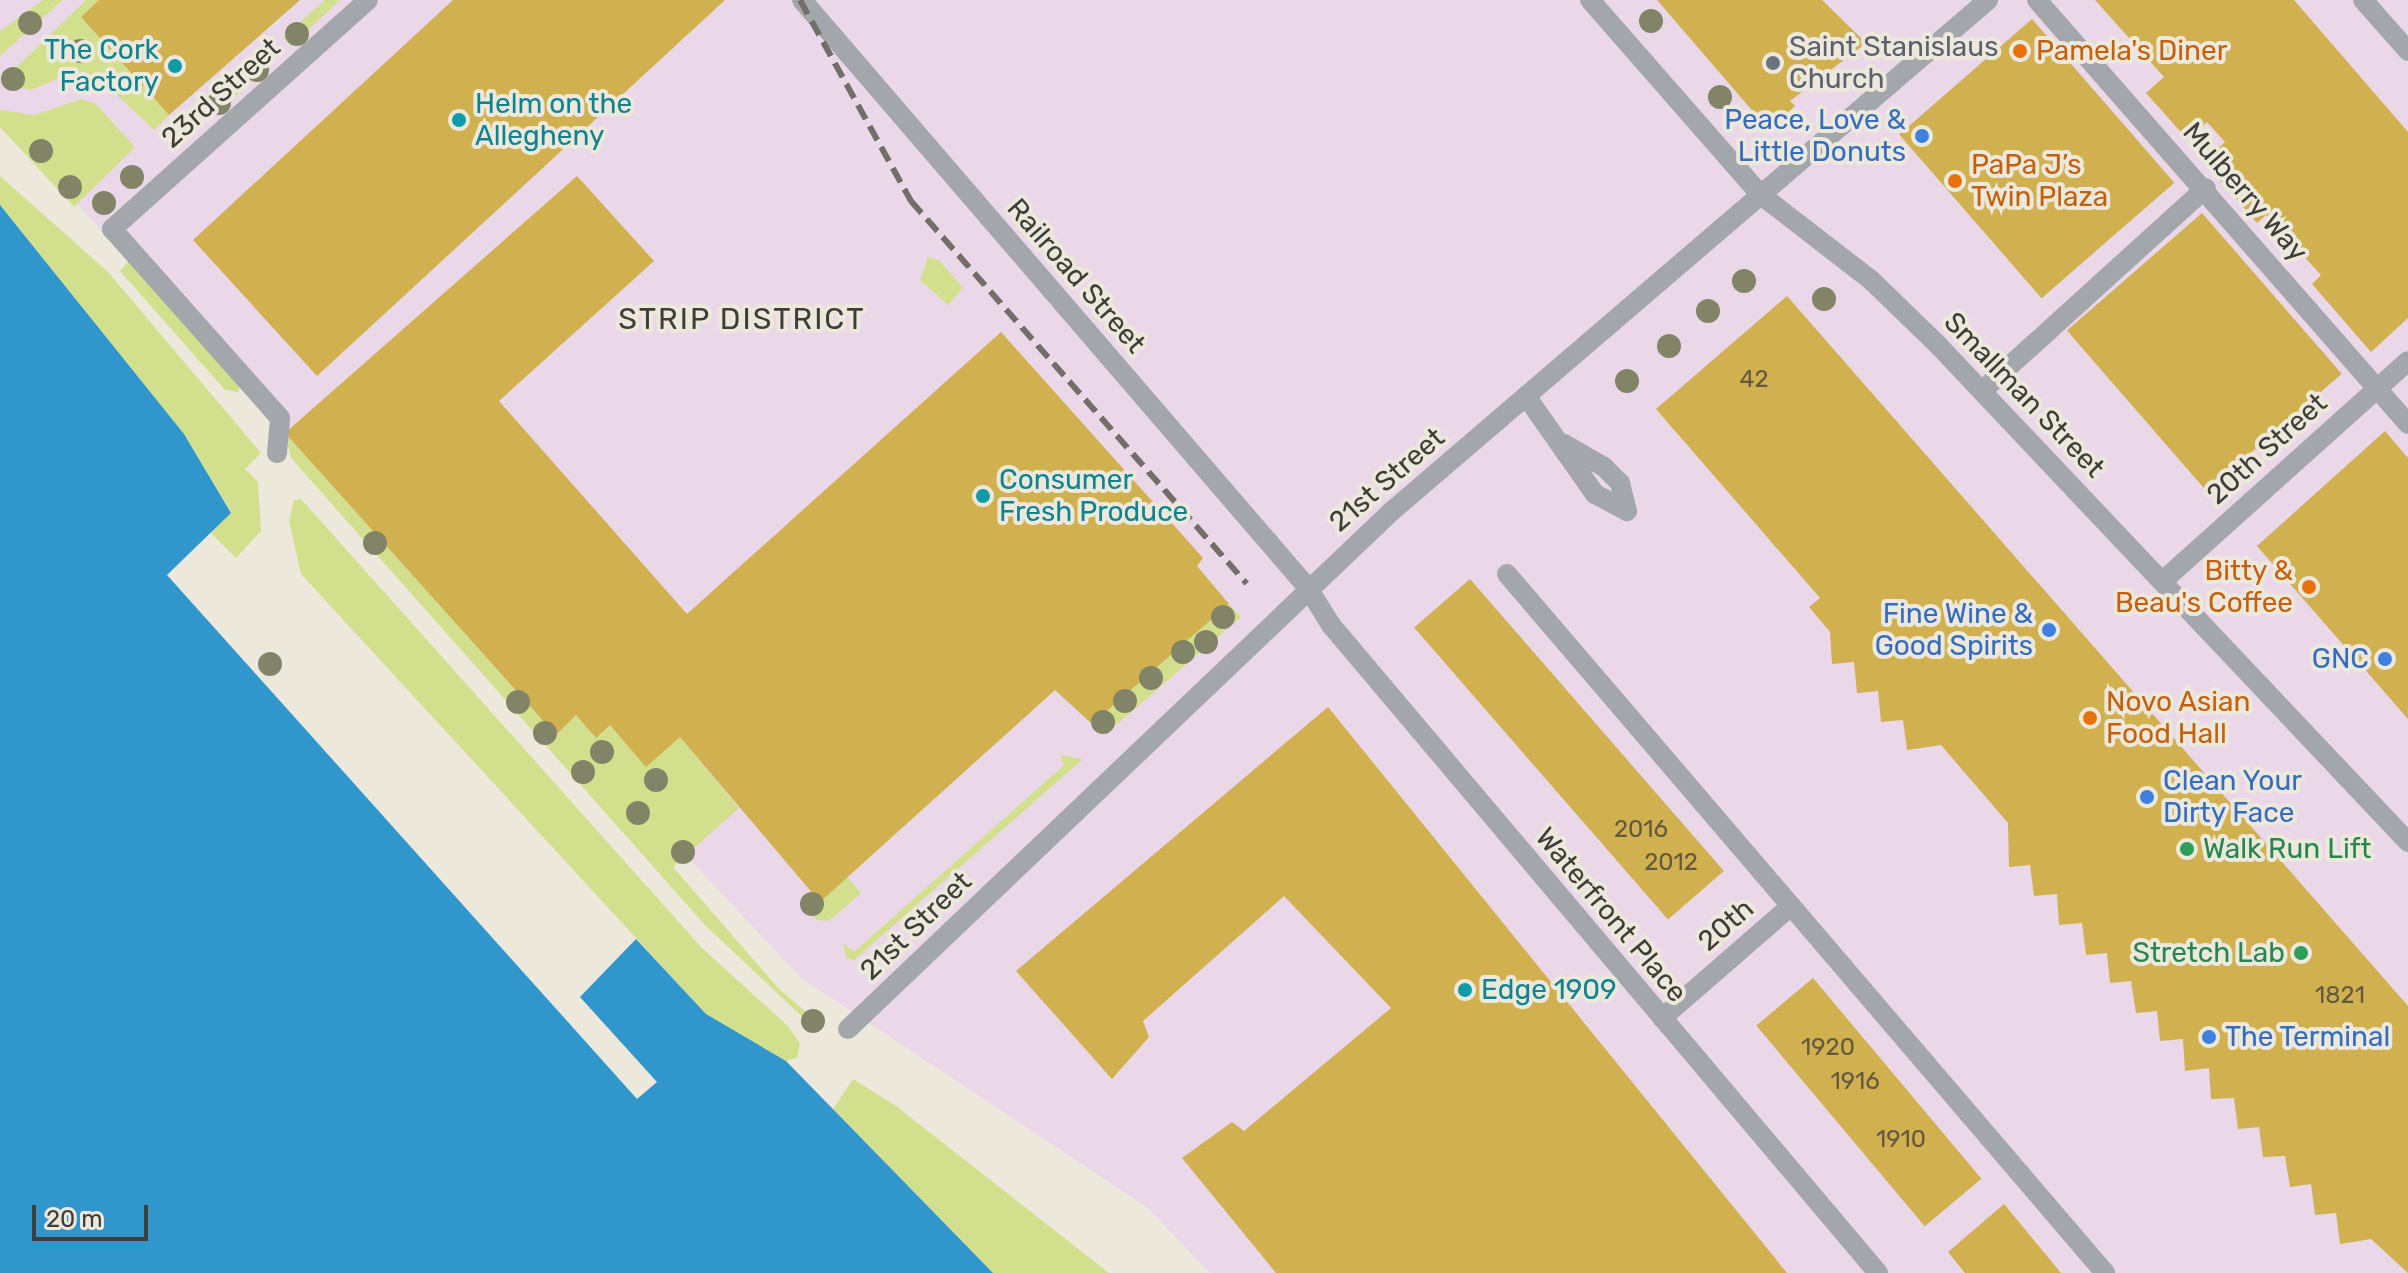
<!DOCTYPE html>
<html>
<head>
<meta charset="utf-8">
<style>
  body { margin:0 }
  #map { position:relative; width:2408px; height:1273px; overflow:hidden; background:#ece8dc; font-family:Rubik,sans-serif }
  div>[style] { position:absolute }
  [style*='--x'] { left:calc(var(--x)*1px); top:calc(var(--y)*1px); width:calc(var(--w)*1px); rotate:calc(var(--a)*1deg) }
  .commercial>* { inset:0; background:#ead8e9 }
  .green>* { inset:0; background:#d2e08e }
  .water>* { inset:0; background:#3096cc }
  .building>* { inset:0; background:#d0b04f; transform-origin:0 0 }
  .minor>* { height:20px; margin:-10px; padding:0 10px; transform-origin:10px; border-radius:10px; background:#a3a7ab }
  .rail>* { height:6px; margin-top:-3px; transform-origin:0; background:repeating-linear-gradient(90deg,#726f68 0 16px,transparent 0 24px) }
  .trees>* { width:24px; height:24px; margin:-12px; border-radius:50%; background:#828467 }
  .dots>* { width:22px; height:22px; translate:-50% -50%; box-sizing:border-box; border:4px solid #ece8dc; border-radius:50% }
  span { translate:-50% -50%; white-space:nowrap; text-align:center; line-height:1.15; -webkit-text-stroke:8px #ece8dc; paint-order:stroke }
  .number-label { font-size:24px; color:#635a3e }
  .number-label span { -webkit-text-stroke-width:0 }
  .worship-label { font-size:28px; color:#5b616d }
  .left { translate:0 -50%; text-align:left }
  .culture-label { font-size:28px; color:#0d838f }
  .right { translate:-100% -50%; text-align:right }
  .food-label { font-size:28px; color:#c56008 }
  .street-label { font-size:28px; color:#3f3d38 }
  .shop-label { font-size:28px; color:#366cbe }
  .leisure-label { font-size:28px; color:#27864d }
  .neighbourhood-label { font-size:30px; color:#3f3d38; letter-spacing:2px }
  .scale { position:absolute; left:32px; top:1205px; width:116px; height:36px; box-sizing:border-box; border:4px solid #3f3d38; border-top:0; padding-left:10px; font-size:24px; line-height:28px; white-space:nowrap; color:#3f3d38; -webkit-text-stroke:6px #ece8dc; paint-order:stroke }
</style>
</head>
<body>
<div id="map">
  <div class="commercial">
    <i style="clip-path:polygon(0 0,2408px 0,2408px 1273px,1210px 1273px,1148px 1208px,801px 978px,0 122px)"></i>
  </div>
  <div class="green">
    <i style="clip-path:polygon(43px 0,63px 0,0 56px,0 31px)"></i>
    <i style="clip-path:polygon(86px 0,99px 0,81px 17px,169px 115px,154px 130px,97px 76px,61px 77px,31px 90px,0 83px)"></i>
    <i style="clip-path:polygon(325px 0,340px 0,291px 46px,283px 37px)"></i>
    <i style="clip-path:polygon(259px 58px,267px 67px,217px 114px,208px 103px)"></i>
    <i style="clip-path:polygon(81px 99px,96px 104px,135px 147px,74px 207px,0 127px,0 110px,34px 115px)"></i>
    <i style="clip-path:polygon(0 176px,108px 272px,261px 453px,245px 469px,258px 482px,261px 531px,236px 558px,211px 533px,231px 512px,184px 434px,0 205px)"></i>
    <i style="clip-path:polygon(928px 257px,939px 260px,963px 288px,948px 305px,920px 280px)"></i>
    <i style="clip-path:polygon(129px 261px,239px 384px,239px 392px,225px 390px,120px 271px)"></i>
    <i style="clip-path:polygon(285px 433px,555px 734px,576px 715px,596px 738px,610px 725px,680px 737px,739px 808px,673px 867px,779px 989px,819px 1023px,815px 1029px,704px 924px,291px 458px)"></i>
    <i style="clip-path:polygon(301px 499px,702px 948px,788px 1026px,800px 1044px,797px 1058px,786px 1061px,706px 1014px,301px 574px,289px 521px,294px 500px)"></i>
    <i style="clip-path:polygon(1229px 604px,1241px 617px,1115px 726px,1092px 724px)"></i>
    <i style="clip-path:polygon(1060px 755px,1083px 759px,854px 960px,846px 958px,843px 943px,854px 952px,1064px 765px)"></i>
    <i style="clip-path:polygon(847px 877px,861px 893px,829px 921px,817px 920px,803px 905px)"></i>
    <i style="clip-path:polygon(853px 1079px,896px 1106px,1109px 1273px,993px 1273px,833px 1109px)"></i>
  </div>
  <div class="water">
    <i style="clip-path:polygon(0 205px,184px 434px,231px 513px,167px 575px,637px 1099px,657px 1082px,580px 997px,636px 939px,706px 1014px,786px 1061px,993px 1273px,0 1273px)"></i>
  </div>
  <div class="building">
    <i style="clip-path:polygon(99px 0,300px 0,169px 115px,81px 17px)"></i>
    <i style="clip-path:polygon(453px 0,725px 0,317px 376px,193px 240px)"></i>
    <i style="clip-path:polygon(1657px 0,1822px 0,1866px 43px,1790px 101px,1795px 106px,1769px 130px)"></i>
    <i style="clip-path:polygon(2095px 0,2294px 0,2408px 132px,2408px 318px,2371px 352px,2312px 284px,2321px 275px,2266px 215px,2257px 223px,2204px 162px,2225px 142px,2207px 122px,2188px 140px,2146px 93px,2164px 77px)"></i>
    <i style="left:2032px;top:19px;width:217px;height:176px;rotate:49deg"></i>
    <i style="clip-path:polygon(577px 176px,654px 261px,499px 401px,687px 614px,1001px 332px,1203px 558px,1197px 566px,1229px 604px,1092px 724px,1055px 690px,820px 902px,680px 737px,646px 767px,610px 725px,596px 738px,576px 715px,556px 735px,285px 433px)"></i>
    <i style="left:2202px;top:213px;width:213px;height:179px;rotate:49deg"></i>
    <i style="clip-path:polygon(1787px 296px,2408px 1006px,2408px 1273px,2371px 1239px,2340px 1244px,2336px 1213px,2315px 1215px,2311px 1184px,2290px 1187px,2285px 1156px,2263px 1157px,2259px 1127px,2238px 1129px,2234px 1098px,2211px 1099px,2209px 1068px,2185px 1071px,2183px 1039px,2160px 1041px,2157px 1011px,2136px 1013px,2131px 981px,2110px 983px,2107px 953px,2086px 955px,2082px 923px,2059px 925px,2057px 894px,2034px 896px,2030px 865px,2009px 867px,2008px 823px,1941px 745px,1907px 750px,1903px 720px,1881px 722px,1878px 691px,1857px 693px,1854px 662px,1832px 664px,1830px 632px,1809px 607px,1820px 598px,1656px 409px)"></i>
    <i style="clip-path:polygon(2385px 431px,2408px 458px,2408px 719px,2257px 546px)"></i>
    <i style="left:1470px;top:579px;width:387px;height:74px;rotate:49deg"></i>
    <i style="clip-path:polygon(1328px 707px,1787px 1273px,1276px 1273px,1182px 1158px,1232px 1122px,1244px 1131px,1391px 1008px,1284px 896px,1143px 1021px,1149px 1037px,1112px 1079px,1016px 971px)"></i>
    <i style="left:1813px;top:978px;width:262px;height:74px;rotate:50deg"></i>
    <i style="clip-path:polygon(2004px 1204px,2061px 1273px,1965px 1273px,1948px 1252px)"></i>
  </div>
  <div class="minor">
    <i style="--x:802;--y:0;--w:776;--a:49.29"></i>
    <i style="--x:1308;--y:588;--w:44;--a:58.1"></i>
    <i style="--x:1331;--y:625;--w:848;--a:49.83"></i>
    <i style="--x:1590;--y:0;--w:259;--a:48.8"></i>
    <i style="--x:1761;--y:195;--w:139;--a:37.7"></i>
    <i style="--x:1871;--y:280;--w:95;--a:44.1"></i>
    <i style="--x:1939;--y:346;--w:683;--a:46.6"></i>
    <i style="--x:2037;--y:0;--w:563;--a:48.81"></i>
    <i style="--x:2363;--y:0;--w:68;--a:48.6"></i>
    <i style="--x:1982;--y:391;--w:302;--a:-42.2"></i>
    <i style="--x:1526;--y:396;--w:120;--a:54.9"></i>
    <i style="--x:1595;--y:494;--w:36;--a:28"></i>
    <i style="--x:1564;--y:444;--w:46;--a:29.9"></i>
    <i style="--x:1604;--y:467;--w:23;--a:45"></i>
    <i style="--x:1620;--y:483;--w:29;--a:76"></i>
    <i style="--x:277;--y:453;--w:35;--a:-85"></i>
    <i style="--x:280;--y:418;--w:253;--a:-131.6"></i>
    <i style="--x:112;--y:229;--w:343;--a:-41.8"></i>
    <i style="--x:1507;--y:574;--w:920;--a:49.45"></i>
    <i style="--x:2165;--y:579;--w:326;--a:-41.9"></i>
    <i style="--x:1662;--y:1018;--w:171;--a:-41"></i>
    <i style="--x:848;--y:1029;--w:751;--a:-43.6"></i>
    <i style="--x:1392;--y:511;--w:785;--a:-40.61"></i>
  </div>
  <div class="rail">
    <i style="--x:800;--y:0;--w:230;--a:61.1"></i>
    <i style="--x:911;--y:201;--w:509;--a:48.74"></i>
  </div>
  <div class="trees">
    <i style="left:1651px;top:21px"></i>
    <i style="left:30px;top:23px"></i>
    <i style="left:297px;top:34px"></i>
    <i style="left:80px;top:51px"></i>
    <i style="left:257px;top:70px"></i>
    <i style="left:13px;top:79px"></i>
    <i style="left:1720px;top:97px"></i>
    <i style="left:219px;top:103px"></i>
    <i style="left:41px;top:151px"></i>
    <i style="left:132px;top:177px"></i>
    <i style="left:70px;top:187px"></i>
    <i style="left:104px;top:203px"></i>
    <i style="left:1744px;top:281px"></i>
    <i style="left:1824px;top:299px"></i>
    <i style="left:1708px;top:311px"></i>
    <i style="left:1669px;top:346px"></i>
    <i style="left:1627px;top:381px"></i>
    <i style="left:375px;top:543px"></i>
    <i style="left:1223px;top:617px"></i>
    <i style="left:1206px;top:642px"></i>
    <i style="left:1183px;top:652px"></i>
    <i style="left:270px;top:664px"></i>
    <i style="left:1151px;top:678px"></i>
    <i style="left:1125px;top:701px"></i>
    <i style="left:518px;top:702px"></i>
    <i style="left:1103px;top:722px"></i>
    <i style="left:545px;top:733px"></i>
    <i style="left:602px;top:752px"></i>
    <i style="left:583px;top:772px"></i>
    <i style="left:656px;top:780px"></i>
    <i style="left:638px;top:813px"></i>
    <i style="left:683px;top:852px"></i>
    <i style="left:812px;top:904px"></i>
    <i style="left:813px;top:1021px"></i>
  </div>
  <div class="dots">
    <i style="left:2020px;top:51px;background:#e8710a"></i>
    <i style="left:1773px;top:63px;background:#6b7280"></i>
    <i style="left:175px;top:66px;background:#0f9aa8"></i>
    <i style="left:459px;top:120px;background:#0f9aa8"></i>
    <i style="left:1922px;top:136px;background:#3f7fe0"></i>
    <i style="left:1955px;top:181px;background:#e8710a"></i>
    <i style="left:983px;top:496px;background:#0f9aa8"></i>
    <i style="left:2309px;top:587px;background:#e8710a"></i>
    <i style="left:2049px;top:630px;background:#3f7fe0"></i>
    <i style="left:2385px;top:659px;background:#3f7fe0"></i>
    <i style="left:2090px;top:718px;background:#e8710a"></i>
    <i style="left:2147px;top:797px;background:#3f7fe0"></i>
    <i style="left:2187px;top:849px;background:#2e9e5b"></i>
    <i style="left:2301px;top:953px;background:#2e9e5b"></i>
    <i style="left:1465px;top:990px;background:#0f9aa8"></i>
    <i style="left:2209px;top:1037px;background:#3f7fe0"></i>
  </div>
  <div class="number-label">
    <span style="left:1754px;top:380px">42</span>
    <span style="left:1641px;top:830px">2016</span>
    <span style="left:1671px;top:863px">2012</span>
    <span style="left:2340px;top:996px">1821</span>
    <span style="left:1828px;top:1048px">1920</span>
    <span style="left:1855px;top:1082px">1916</span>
    <span style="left:1901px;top:1140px">1910</span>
  </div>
  <div class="worship-label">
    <span class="left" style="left:1789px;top:63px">Saint Stanislaus<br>Church</span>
  </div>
  <div class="culture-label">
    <span class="right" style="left:159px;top:66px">The Cork<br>Factory</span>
    <span class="left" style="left:475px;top:120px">Helm on the<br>Allegheny</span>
    <span class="left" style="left:999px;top:496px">Consumer<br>Fresh Produce</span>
    <span class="left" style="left:1481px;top:990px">Edge 1909</span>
  </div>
  <div class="food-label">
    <span class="left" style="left:2036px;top:51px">Pamela's Diner</span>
    <span class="left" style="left:1971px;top:181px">PaPa J’s<br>Twin Plaza</span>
    <span class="right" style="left:2293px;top:587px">Bitty &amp;<br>Beau's Coffee</span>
    <span class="left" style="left:2106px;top:718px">Novo Asian<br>Food Hall</span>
  </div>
  <div class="street-label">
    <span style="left:221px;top:93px;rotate:-42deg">23rd Street</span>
    <span style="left:2245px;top:192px;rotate:49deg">Mulberry Way</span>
    <span style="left:1076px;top:276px;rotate:49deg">Railroad Street</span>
    <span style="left:2024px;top:395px;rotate:46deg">Smallman Street</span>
    <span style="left:2267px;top:449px;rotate:-42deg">20th Street</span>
    <span style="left:1387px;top:480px;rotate:-41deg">21st Street</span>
    <span style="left:1611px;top:915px;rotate:50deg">Waterfront Place</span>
    <span style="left:1726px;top:925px;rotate:-41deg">20th</span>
    <span style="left:916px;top:926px;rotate:-44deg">21st Street</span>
  </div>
  <div class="shop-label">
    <span class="right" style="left:1906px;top:136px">Peace, Love &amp;<br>Little Donuts</span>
    <span class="right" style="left:2033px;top:630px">Fine Wine &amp;<br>Good Spirits</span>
    <span class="right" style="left:2369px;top:659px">GNC</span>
    <span class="left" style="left:2163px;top:797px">Clean Your<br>Dirty Face</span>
    <span class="left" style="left:2225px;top:1037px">The Terminal</span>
  </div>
  <div class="leisure-label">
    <span class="left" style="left:2203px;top:849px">Walk Run Lift</span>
    <span class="right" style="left:2285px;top:953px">Stretch Lab</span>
  </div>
  <div class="neighbourhood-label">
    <span style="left:742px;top:319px">STRIP DISTRICT</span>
  </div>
  <div class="scale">20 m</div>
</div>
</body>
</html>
